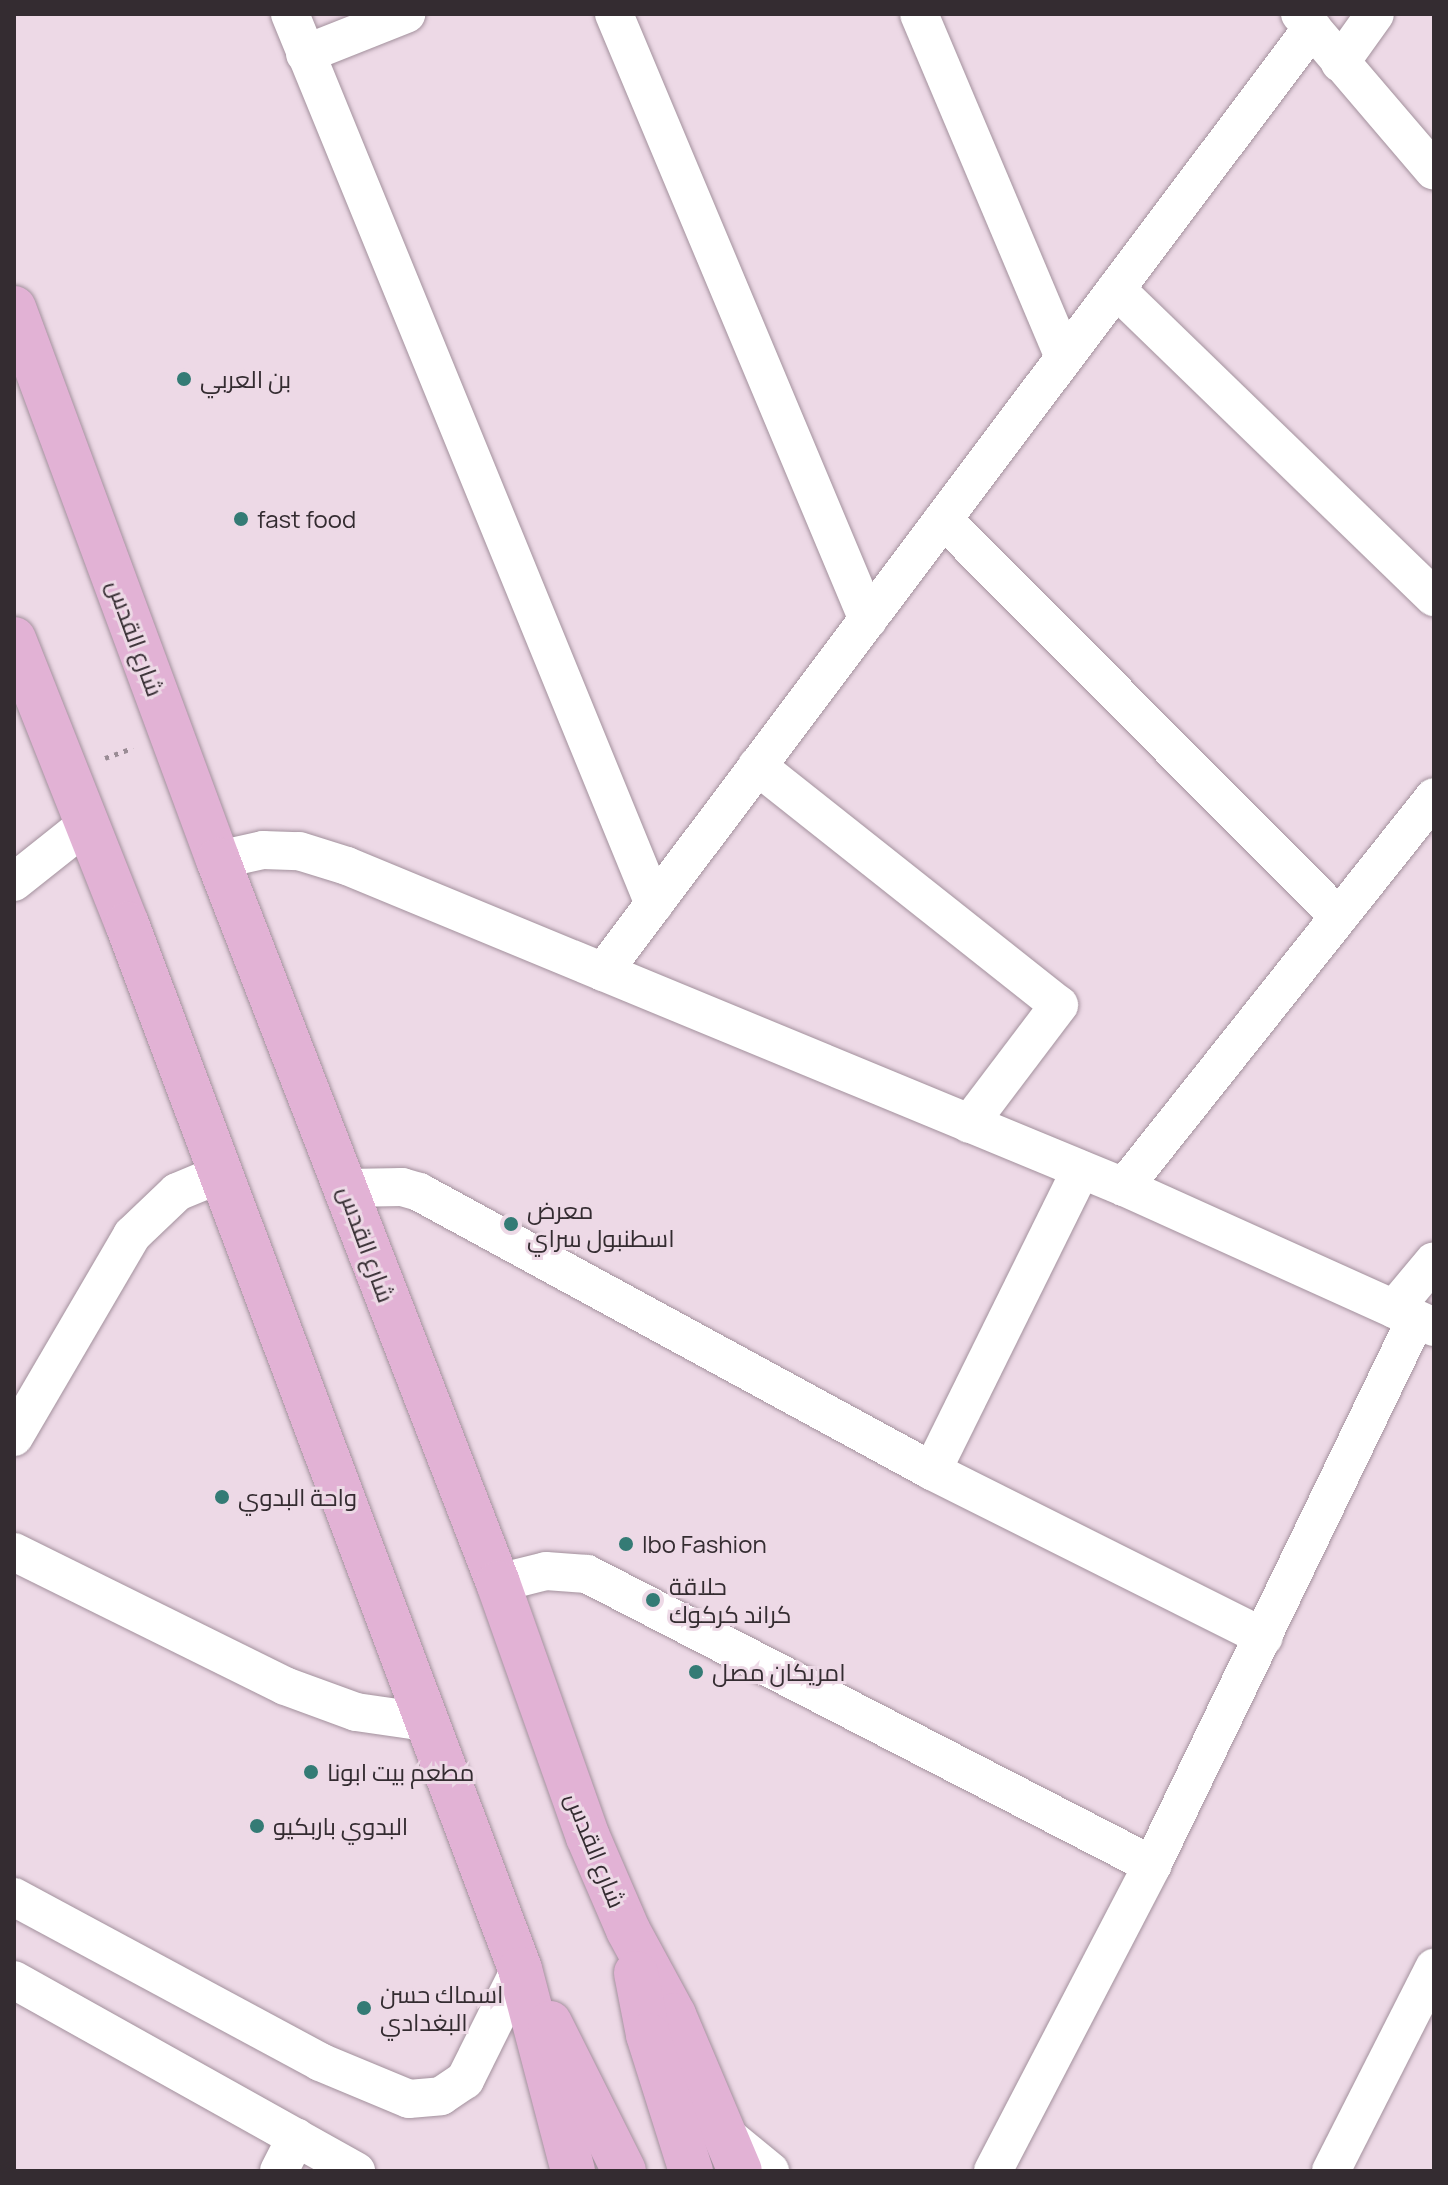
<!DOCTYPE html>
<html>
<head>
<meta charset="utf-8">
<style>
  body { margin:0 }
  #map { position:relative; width:1448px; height:2185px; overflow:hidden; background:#edd9e6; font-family:Manrope,Cairo,sans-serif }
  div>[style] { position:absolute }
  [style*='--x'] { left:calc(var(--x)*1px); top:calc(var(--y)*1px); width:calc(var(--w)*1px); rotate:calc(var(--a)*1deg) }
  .path>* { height:5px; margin-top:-2.5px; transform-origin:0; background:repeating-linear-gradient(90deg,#9a8c95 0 4px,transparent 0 10px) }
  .roads { filter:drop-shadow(0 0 2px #a3919d) drop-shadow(0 0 2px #a3919d) }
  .minor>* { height:38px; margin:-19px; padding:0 19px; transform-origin:19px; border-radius:19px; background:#fff }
  .major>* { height:44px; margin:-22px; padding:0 22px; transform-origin:22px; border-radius:22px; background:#e2b2d5 }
  .dots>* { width:22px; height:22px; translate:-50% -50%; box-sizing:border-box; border:4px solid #edd9e6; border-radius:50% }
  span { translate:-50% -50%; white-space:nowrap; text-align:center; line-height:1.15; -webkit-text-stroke:6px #edd9e6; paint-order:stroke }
  .poi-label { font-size:24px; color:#342c31 }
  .left { translate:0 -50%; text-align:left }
  .street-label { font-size:24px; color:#342c31 }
  .frame { position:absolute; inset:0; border:16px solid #342c31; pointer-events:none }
</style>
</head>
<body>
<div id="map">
  <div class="path">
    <i style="--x:105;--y:758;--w:30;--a:-20"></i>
  </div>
  <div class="roads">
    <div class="minor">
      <i style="--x:290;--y:14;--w:962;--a:67.76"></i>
      <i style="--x:614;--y:14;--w:657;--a:67.26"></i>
      <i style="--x:919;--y:14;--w:372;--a:67.1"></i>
      <i style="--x:1300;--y:14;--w:206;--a:49.5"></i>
      <i style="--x:305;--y:54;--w:109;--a:-21.6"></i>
      <i style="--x:1340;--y:63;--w:60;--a:-54.5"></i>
      <i style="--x:1116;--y:289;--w:443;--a:44.1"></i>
      <i style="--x:943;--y:519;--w:561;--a:45.14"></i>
      <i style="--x:757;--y:766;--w:385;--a:38.4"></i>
      <i style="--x:1059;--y:1005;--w:149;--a:127.1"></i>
      <i style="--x:218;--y:860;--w:46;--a:-12.5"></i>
      <i style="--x:263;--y:850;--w:36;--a:2"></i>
      <i style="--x:299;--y:851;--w:50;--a:17.4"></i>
      <i style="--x:347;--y:866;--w:841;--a:22.45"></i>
      <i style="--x:1124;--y:1187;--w:340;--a:24.3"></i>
      <i style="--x:14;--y:882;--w:93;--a:-38.5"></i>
      <i style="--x:603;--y:972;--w:1181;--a:-53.09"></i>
      <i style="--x:1124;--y:1187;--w:498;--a:-51.5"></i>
      <i style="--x:347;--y:1188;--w:55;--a:-1"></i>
      <i style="--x:402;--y:1187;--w:18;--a:16"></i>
      <i style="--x:419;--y:1192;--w:584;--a:28.54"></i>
      <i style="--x:932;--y:1471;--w:371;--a:26.6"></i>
      <i style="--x:1394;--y:1309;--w:62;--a:-50.2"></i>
      <i style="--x:14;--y:1437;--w:234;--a:-59.7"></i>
      <i style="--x:132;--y:1235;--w:62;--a:-43.7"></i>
      <i style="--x:177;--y:1192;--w:44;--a:-22.5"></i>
      <i style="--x:932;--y:1471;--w:336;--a:-63.7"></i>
      <i style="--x:14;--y:1552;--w:302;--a:26.3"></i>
      <i style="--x:285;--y:1686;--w:76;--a:20.1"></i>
      <i style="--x:356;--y:1712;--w:70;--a:8.2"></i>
      <i style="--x:498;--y:1583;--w:49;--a:-14"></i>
      <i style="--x:546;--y:1571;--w:41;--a:4.2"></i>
      <i style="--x:587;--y:1574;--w:636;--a:27.25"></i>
      <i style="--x:14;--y:1897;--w:348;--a:28.3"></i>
      <i style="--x:320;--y:2062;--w:96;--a:22.6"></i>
      <i style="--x:409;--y:2099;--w:32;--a:-5"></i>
      <i style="--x:441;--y:2096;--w:29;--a:-34"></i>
      <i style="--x:465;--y:2080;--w:124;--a:-63.6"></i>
      <i style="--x:14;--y:1980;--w:392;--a:29.2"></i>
      <i style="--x:726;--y:2135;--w:57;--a:39.3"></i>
      <i style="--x:279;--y:2171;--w:38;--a:-63"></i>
      <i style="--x:993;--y:2171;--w:345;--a:-62.5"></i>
      <i style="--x:1152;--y:1865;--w:606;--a:-64.2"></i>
      <i style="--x:1331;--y:2171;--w:228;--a:-63.1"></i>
    </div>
    <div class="major">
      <i style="--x:14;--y:308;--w:588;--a:69.72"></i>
      <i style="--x:218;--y:860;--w:775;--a:68.83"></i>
      <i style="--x:498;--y:1583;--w:269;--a:70.5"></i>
      <i style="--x:588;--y:1837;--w:101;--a:66.7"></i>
      <i style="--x:628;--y:1930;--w:97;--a:61.6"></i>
      <i style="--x:674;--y:2015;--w:169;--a:67.1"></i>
      <i style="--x:14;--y:639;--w:307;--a:68.4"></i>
      <i style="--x:127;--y:924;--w:1116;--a:69.39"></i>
      <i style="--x:520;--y:1969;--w:209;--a:75.3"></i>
      <i style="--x:636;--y:1973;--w:63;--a:79"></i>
      <i style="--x:648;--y:2035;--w:143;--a:72.5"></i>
      <i style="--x:550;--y:2023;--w:165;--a:63.4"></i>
    </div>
  </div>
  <div class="dots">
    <i style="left:184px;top:379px;background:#347b75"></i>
    <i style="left:241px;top:519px;background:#347b75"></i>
    <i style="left:511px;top:1224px;background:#347b75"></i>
    <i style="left:222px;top:1497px;background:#347b75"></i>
    <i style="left:626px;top:1544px;background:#347b75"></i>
    <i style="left:653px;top:1600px;background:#347b75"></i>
    <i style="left:696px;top:1672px;background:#347b75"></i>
    <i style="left:311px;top:1772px;background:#347b75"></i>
    <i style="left:257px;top:1826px;background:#347b75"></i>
    <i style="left:364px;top:2008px;background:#347b75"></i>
  </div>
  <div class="poi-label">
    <span class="left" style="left:200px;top:379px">بن العربي</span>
    <span class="left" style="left:257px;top:519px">fast food</span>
    <span class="left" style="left:527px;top:1224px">معرض<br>اسطنبول سراي</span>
    <span class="left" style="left:238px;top:1497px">واحة البدوي</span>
    <span class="left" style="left:642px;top:1544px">Ibo Fashion</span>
    <span class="left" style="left:669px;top:1600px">حلاقة<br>كراند كركوك</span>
    <span class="left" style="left:712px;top:1672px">امريكان مصل</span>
    <span class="left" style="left:327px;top:1772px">مطعم بيت ابونا</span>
    <span class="left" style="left:273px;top:1826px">البدوي باربكيو</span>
    <span class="left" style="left:380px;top:2008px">اسماك حسن<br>البغدادي</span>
  </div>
  <div class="street-label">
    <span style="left:136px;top:638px;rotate:70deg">شارع القدس</span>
    <span style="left:367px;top:1244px;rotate:70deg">شارع القدس</span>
    <span style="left:596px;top:1850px;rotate:68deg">شارع القدس</span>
  </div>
  <div class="frame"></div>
</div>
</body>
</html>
